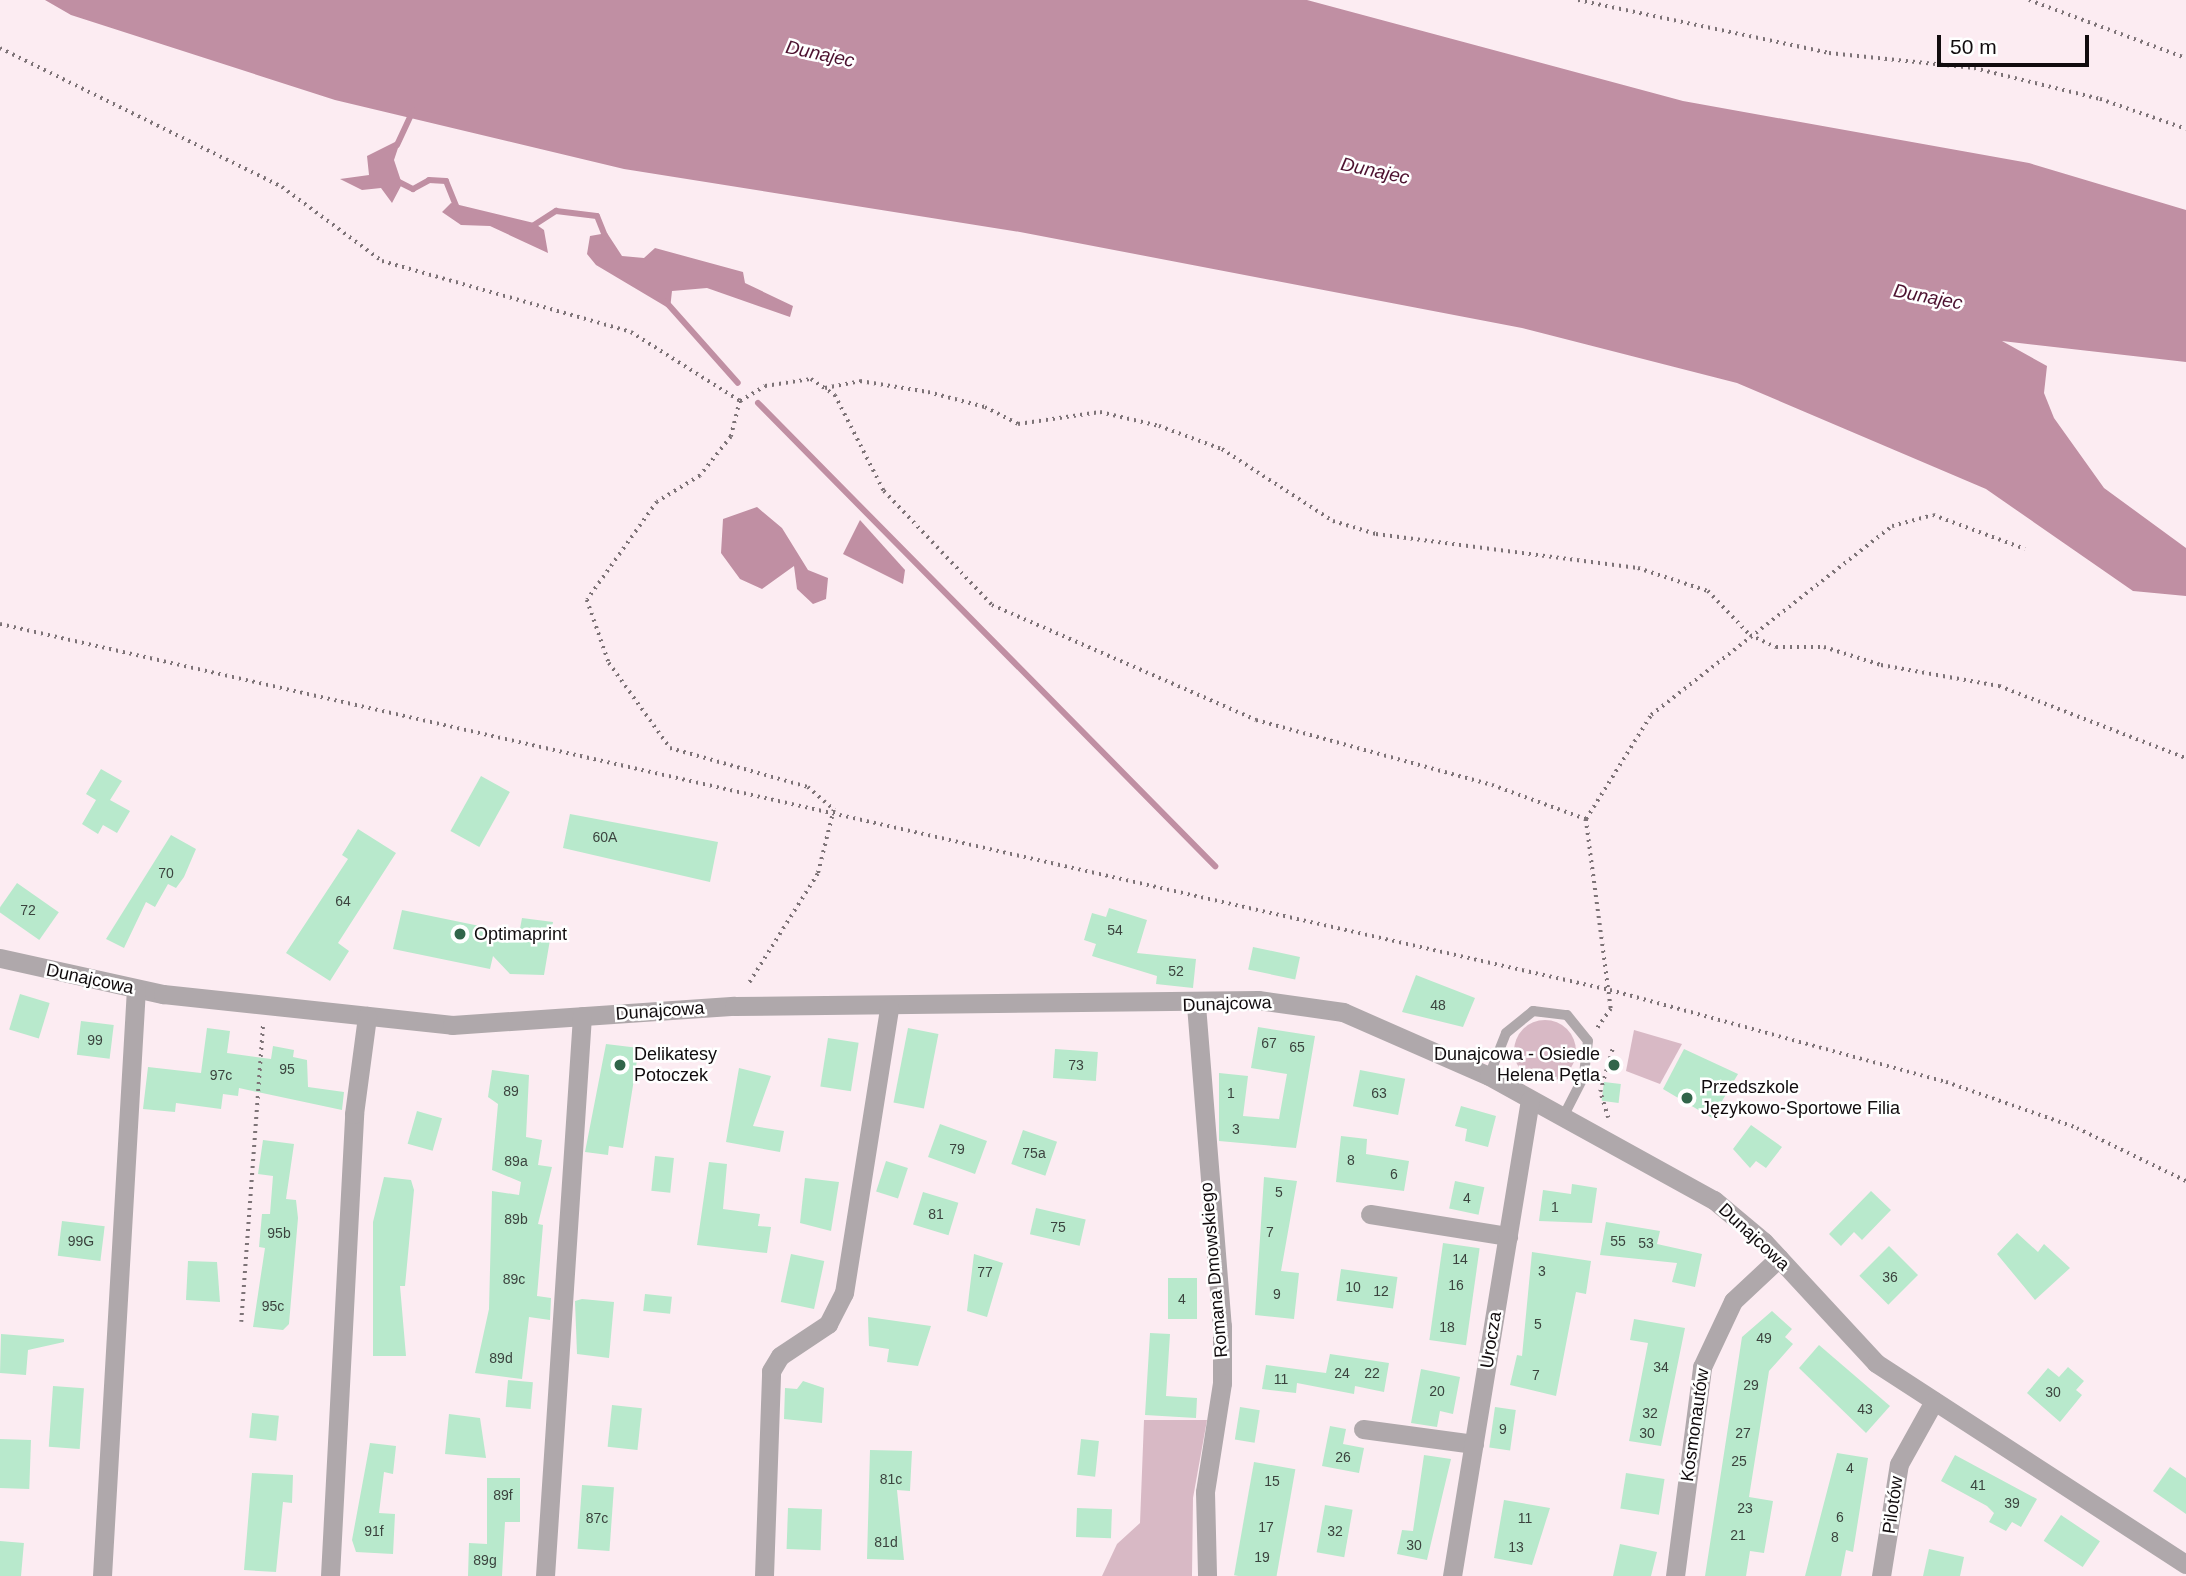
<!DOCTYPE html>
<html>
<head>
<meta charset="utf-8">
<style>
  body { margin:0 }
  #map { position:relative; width:2186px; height:1576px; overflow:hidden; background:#fcecf2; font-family:Helvetica,sans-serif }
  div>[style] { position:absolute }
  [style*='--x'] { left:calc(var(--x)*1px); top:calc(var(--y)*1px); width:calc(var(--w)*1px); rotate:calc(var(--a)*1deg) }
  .green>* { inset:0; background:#d8b9c5 }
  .round { border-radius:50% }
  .water>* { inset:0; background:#c08fa3 }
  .stream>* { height:6px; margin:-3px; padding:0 3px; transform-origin:3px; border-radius:3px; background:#c08fa3 }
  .building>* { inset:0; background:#b8e9cc; transform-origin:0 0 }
  .path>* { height:3.5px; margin-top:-1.75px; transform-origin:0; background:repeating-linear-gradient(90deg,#7d7377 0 2px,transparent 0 7px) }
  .service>* { height:10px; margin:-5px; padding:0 5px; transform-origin:5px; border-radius:5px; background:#afa8ab }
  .minor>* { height:19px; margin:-9.5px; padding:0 9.5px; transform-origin:9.5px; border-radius:9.5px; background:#afa8ab }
  .dots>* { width:19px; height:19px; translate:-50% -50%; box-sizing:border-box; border:4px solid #fff; border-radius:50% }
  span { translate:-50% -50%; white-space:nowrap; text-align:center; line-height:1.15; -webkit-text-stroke:5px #fff; paint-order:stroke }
  .number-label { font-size:14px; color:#3b433e }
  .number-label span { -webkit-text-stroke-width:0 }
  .poi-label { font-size:18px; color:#110c0e }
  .left { translate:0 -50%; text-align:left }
  .right { translate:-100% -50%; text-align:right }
  .street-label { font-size:18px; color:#110c0e }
  .water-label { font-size:19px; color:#4d1230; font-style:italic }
  .scale { position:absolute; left:1937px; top:35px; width:152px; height:32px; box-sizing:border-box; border:4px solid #110c0e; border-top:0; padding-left:9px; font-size:21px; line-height:24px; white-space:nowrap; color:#110c0e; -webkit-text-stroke:5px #fff; paint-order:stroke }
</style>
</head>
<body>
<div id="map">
  <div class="green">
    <i class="round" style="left:1514px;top:1020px;width:62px;height:62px"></i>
    <i style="clip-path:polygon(1634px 1030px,1682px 1044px,1660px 1084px,1626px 1071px)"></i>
    <i style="clip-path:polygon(1144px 1420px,1207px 1420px,1193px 1498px,1192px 1576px,1102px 1576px,1117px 1544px,1140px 1523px)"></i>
  </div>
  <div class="water">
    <i style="clip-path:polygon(45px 0,1307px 0,1683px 101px,2029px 163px,2186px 210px,2186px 362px,2002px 341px,2047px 366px,2044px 393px,2054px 418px,2104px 488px,2186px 548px,2186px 596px,2133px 591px,1986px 489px,1737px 383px,1522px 328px,1020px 232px,624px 169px,335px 100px,71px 15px)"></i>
    <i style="clip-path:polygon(401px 139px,394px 160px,402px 184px,392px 203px,381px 188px,362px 190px,340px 179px,369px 175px,367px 156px)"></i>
    <i style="clip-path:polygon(451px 203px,534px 223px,544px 230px,548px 253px,490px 226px,461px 225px,442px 212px)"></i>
    <i style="clip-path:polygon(607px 233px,622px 256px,644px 258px,655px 248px,743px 272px,745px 283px,793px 306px,790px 317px,707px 288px,672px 291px,670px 309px,596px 265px,587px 254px,590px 236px)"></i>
    <i style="clip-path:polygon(757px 507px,782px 528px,808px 570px,828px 578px,826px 599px,813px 604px,797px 589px,794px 566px,762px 589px,740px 579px,721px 553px,723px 519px)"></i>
    <i style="clip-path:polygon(860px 520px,905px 570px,903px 584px,843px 554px)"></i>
  </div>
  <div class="stream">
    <i style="--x:397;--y:145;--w:38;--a:-65"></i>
    <i style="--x:397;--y:181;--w:18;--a:27"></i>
    <i style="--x:413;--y:189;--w:18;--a:-29"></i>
    <i style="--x:429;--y:180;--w:17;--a:3"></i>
    <i style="--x:446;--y:181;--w:29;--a:68"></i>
    <i style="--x:531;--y:227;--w:30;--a:-33"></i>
    <i style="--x:556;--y:211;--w:41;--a:7"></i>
    <i style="--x:597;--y:216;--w:24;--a:68"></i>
    <i style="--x:666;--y:302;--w:108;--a:48.4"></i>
    <i style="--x:758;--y:403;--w:651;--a:45.37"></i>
  </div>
  <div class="building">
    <i style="clip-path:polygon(101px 769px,122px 781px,110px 800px,130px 811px,117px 833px,103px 825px,98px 834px,82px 824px,96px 800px,86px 794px)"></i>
    <i style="left:481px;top:776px;width:33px;height:63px;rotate:29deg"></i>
    <i style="clip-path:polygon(570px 814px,718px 842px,710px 882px,563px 848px)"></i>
    <i style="clip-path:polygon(358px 829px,396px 853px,338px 943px,349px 951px,330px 981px,286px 953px,348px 859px,342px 855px)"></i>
    <i style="clip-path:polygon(171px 835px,196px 849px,184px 877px,176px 888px,168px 884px,155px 907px,146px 902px,124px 948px,106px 939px)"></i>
    <i style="left:17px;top:883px;width:51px;height:34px;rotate:35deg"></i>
    <i style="clip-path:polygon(1109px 908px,1147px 920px,1137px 953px,1196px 959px,1193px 988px,1156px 984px,1157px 976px,1092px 956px,1096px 944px,1084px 940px,1092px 913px,1106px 917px)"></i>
    <i style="clip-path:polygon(402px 910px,519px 934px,522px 918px,553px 922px,544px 975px,510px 974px,493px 956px,490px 969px,393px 949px)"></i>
    <i style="left:1253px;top:947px;width:48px;height:23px;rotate:12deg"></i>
    <i style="clip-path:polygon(1416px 975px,1475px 998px,1463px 1027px,1402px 1012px)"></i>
    <i style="left:20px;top:994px;width:31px;height:37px;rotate:17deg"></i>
    <i style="left:81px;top:1021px;width:33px;height:34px;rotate:7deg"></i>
    <i style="clip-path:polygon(1258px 1027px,1315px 1036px,1296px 1148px,1219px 1141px,1219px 1073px,1248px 1076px,1243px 1116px,1279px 1119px,1287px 1074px,1251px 1068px)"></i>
    <i style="clip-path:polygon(207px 1028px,230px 1031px,227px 1053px,271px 1059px,273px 1046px,294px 1050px,293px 1057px,307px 1060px,308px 1087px,344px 1092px,342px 1110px,239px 1088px,238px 1096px,223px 1094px,221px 1109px,176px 1103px,175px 1112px,143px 1109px,148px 1067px,201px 1073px)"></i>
    <i style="left:908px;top:1028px;width:31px;height:76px;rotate:11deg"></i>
    <i style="left:828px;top:1038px;width:31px;height:49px;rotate:9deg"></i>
    <i style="clip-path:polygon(606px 1044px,639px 1048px,623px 1148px,609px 1146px,608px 1155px,585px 1152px)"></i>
    <i style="left:1055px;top:1049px;width:43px;height:29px;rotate:4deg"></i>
    <i style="clip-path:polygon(1684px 1049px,1738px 1074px,1712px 1118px,1663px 1089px)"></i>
    <i style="clip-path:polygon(739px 1068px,771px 1076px,753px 1126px,784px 1131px,780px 1152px,726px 1142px)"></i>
    <i style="clip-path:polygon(492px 1070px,529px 1075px,526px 1137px,542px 1140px,538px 1165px,552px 1167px,538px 1224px,543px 1225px,537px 1296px,551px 1298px,550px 1320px,529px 1317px,522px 1379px,475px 1373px,489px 1309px,492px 1191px,519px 1195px,521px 1182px,492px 1170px,498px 1104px,488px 1097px)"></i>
    <i style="left:1360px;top:1070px;width:46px;height:37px;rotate:11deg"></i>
    <i style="left:1604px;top:1082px;width:17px;height:19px;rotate:7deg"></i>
    <i style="clip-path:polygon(1461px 1106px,1496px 1116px,1488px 1147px,1465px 1141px,1467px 1129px,1455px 1126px)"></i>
    <i style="left:417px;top:1111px;width:26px;height:34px;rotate:16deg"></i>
    <i style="left:940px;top:1124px;width:50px;height:35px;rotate:20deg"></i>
    <i style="clip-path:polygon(1751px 1125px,1782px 1147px,1766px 1168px,1756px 1161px,1750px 1168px,1733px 1149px)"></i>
    <i style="left:1023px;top:1130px;width:36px;height:36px;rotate:19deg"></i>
    <i style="clip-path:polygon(1341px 1136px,1367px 1139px,1366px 1154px,1409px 1161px,1404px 1191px,1336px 1182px)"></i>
    <i style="clip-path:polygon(263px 1140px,294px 1144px,286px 1199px,296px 1200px,298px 1218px,289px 1324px,283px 1330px,253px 1327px,265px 1248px,259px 1247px,262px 1214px,270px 1214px,273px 1176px,258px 1174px)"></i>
    <i style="left:655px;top:1156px;width:19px;height:35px;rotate:6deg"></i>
    <i style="left:886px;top:1161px;width:23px;height:32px;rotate:18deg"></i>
    <i style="clip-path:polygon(709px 1162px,727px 1164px,723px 1209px,760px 1214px,758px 1226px,771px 1227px,767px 1253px,697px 1245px)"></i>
    <i style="clip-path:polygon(384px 1177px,411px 1180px,414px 1190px,405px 1286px,400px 1286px,406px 1356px,373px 1356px,373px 1222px)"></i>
    <i style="clip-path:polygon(1264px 1177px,1297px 1181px,1281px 1271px,1299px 1273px,1294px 1319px,1255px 1315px)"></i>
    <i style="clip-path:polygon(805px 1178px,839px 1182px,831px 1231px,800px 1223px)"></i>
    <i style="left:1455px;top:1181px;width:30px;height:28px;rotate:12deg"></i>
    <i style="clip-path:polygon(1572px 1184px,1597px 1188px,1592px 1223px,1539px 1221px,1543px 1190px,1571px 1194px)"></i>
    <i style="clip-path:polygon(1871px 1191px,1891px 1210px,1862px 1240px,1854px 1232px,1841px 1246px,1829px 1234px)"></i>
    <i style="left:923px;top:1192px;width:37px;height:34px;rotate:17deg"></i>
    <i style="left:1036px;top:1208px;width:51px;height:27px;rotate:13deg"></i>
    <i style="left:62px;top:1221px;width:43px;height:35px;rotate:7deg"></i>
    <i style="clip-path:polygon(1606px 1222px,1660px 1231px,1657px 1244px,1702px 1254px,1695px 1287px,1672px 1282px,1677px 1263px,1600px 1255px)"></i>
    <i style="clip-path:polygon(2017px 1233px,2038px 1252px,2044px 1244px,2070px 1268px,2035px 1300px,1997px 1254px)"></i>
    <i style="left:1443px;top:1243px;width:37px;height:98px;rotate:8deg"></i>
    <i style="left:1889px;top:1246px;width:41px;height:42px;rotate:45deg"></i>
    <i style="clip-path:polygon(1532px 1252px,1591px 1261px,1586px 1294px,1576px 1292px,1556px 1396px,1510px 1385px,1517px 1355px,1522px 1356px)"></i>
    <i style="left:791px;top:1254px;width:34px;height:49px;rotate:12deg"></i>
    <i style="clip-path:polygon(974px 1254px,1003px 1263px,987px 1317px,967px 1311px)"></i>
    <i style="clip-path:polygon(188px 1261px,217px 1262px,220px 1302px,186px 1300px)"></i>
    <i style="left:1341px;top:1269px;width:57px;height:32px;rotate:8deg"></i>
    <i style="left:1168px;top:1278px;width:29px;height:41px"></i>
    <i style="left:645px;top:1294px;width:27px;height:17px;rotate:6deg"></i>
    <i style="clip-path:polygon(582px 1299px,614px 1302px,609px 1358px,577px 1354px,575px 1301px)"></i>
    <i style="clip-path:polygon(1772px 1311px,1792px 1329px,1785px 1337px,1793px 1344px,1769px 1371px,1749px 1497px,1773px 1501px,1764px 1553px,1750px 1551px,1746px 1576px,1705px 1576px,1742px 1337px)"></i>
    <i style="clip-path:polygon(868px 1317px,931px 1326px,918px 1366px,887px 1362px,889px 1349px,869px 1346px)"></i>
    <i style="clip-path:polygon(1634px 1319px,1685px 1328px,1661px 1446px,1629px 1441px,1648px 1343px,1630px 1340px)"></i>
    <i style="clip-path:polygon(1150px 1333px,1170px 1334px,1166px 1396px,1197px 1398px,1196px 1418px,1145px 1415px)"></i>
    <i style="clip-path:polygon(1px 1334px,64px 1339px,64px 1342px,28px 1350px,26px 1375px,0 1373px)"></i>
    <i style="clip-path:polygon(1819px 1345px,1890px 1406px,1866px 1433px,1799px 1368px)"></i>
    <i style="clip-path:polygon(1330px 1354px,1389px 1363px,1384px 1392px,1355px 1386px,1354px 1394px,1297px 1383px,1296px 1393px,1262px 1389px,1266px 1365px,1326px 1373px)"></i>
    <i style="clip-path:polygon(2068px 1367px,2084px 1381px,2076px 1390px,2082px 1395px,2060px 1422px,2027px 1393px,2048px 1368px,2059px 1377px)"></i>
    <i style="clip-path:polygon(1421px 1369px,1460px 1377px,1453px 1414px,1440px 1411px,1437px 1427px,1411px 1423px)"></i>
    <i style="left:508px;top:1380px;width:25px;height:27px;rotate:5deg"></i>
    <i style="clip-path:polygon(803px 1381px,824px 1388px,822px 1423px,784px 1419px,785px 1388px,797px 1389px)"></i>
    <i style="left:53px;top:1386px;width:31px;height:61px;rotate:4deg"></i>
    <i style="left:612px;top:1405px;width:30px;height:42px;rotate:6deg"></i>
    <i style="left:1240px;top:1407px;width:20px;height:33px;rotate:9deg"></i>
    <i style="left:1495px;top:1407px;width:21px;height:41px;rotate:8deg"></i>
    <i style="left:252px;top:1413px;width:27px;height:25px;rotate:6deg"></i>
    <i style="clip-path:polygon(449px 1414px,480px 1418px,486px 1458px,445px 1454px)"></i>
    <i style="clip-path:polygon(1330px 1426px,1346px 1429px,1343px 1444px,1364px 1448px,1359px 1473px,1322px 1466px)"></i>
    <i style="left:0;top:1439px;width:31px;height:49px;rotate:2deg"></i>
    <i style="left:1081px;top:1439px;width:18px;height:36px;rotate:6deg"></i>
    <i style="clip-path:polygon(370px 1443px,396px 1446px,393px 1474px,384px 1472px,379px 1513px,395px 1514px,393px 1554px,356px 1552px,352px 1540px)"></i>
    <i style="clip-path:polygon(870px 1450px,912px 1451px,910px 1491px,897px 1490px,904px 1560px,867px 1559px)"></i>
    <i style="clip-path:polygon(1837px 1453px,1868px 1458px,1853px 1552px,1846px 1550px,1841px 1576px,1805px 1576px)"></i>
    <i style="clip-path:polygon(1424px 1455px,1451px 1459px,1427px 1560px,1397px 1554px,1402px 1530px,1413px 1531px)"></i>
    <i style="clip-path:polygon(1955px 1455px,2037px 1499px,2021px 1527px,2012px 1522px,2006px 1531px,1989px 1522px,1994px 1513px,1987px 1506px,1941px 1481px)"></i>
    <i style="left:1254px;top:1462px;width:42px;height:115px;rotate:10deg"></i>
    <i style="clip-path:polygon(2170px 1467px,2186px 1478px,2186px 1514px,2153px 1491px)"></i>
    <i style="clip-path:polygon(252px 1473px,293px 1475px,292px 1503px,283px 1502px,276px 1572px,244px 1570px)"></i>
    <i style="left:1626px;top:1473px;width:39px;height:36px;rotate:9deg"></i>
    <i style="clip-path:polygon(487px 1478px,520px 1478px,520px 1522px,505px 1522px,502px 1576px,468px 1576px,469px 1543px,487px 1544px)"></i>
    <i style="left:582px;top:1485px;width:32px;height:64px;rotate:4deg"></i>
    <i style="clip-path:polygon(1504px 1500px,1550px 1508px,1532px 1565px,1494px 1558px)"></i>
    <i style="left:1325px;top:1505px;width:28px;height:48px;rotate:10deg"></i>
    <i style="left:788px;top:1508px;width:34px;height:41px;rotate:2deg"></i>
    <i style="left:1077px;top:1508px;width:35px;height:29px;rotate:2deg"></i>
    <i style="left:2061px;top:1515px;width:47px;height:31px;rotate:34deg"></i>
    <i style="left:0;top:1541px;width:24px;height:35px;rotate:5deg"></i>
    <i style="clip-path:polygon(1620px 1544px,1657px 1552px,1651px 1576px,1613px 1576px)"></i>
    <i style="clip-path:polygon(1929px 1549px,1964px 1557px,1960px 1576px,1923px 1576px)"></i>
  </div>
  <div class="path">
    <i style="--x:1578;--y:0;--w:257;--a:11.9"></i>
    <i style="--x:1829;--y:53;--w:146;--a:5.9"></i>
    <i style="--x:1974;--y:68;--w:130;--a:13.8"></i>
    <i style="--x:2100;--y:99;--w:91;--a:19.2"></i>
    <i style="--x:2029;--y:0;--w:167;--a:20.3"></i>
    <i style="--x:0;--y:48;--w:314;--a:26.2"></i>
    <i style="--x:282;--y:187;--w:124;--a:36.5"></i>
    <i style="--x:382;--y:261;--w:259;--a:15.9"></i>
    <i style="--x:631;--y:332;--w:129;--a:32.3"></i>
    <i style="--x:740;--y:401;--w:37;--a:104"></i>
    <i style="--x:731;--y:437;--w:50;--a:128.5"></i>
    <i style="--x:700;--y:476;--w:50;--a:148.8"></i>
    <i style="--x:657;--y:502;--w:120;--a:125.5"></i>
    <i style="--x:587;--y:600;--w:67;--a:70.8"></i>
    <i style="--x:609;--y:663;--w:105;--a:54.3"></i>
    <i style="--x:670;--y:748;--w:143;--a:15.8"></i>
    <i style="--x:808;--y:787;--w:35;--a:41"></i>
    <i style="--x:834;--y:810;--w:66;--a:104"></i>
    <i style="--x:818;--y:874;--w:131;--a:122.2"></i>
    <i style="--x:825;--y:388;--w:36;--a:-11"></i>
    <i style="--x:860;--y:381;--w:69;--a:9.2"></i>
    <i style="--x:928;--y:392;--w:59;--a:14.7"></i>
    <i style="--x:985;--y:407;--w:37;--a:27"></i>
    <i style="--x:1018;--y:424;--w:83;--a:-8.3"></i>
    <i style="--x:1100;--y:412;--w:61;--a:13.3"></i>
    <i style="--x:1159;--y:426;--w:67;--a:20.1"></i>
    <i style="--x:1222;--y:449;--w:132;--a:33"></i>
    <i style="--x:1333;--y:521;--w:45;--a:16.8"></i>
    <i style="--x:1376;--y:534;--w:264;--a:7.4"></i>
    <i style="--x:1638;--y:568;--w:74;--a:18.2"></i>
    <i style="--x:1708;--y:591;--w:61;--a:46.3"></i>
    <i style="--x:1750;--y:635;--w:29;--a:25"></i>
    <i style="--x:1776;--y:647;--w:48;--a:0"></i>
    <i style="--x:1824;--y:647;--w:60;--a:17.5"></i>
    <i style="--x:1881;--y:665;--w:120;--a:10.1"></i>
    <i style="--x:1999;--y:686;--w:200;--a:21.1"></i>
    <i style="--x:740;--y:401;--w:29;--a:-31"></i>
    <i style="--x:765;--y:386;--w:47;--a:-8.7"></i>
    <i style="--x:811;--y:379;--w:29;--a:34"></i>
    <i style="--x:835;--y:395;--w:108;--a:63"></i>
    <i style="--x:884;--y:491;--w:157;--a:46.5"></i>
    <i style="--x:992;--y:605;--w:288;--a:23.5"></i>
    <i style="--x:1256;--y:720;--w:245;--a:15.4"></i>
    <i style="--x:1492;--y:785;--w:100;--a:19.9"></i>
    <i style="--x:1586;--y:819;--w:192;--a:82.5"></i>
    <i style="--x:1611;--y:1009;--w:24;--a:125"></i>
    <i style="--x:0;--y:624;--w:1651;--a:12.81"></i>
    <i style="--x:1610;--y:990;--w:348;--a:15.3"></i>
    <i style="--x:1946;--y:1082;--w:139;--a:19.3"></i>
    <i style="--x:2077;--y:1128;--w:121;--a:25.9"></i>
    <i style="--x:1586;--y:819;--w:123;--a:-58"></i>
    <i style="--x:1651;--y:715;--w:306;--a:-38.1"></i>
    <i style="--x:1892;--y:526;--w:42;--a:-15"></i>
    <i style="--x:1933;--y:515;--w:98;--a:20.3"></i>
    <i style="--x:1608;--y:1118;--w:27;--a:-107"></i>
    <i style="--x:1600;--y:1092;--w:47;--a:-73.9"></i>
    <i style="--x:241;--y:1322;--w:298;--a:-85.8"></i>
  </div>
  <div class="service">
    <i style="--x:1489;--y:1076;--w:46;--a:-68.4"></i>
    <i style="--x:1506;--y:1033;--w:35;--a:-39"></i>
    <i style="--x:1533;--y:1011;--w:34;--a:7"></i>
    <i style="--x:1567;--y:1015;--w:33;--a:51"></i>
    <i style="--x:1588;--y:1041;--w:35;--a:97"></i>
    <i style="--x:1584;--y:1076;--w:46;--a:117.1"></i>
  </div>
  <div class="minor">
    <i style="--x:0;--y:958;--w:167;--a:12.5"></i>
    <i style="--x:163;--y:994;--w:291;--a:6.1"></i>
    <i style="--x:452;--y:1025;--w:283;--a:-3.9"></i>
    <i style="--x:734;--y:1006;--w:524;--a:-0.66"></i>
    <i style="--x:1258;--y:1000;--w:86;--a:8"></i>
    <i style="--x:1343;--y:1012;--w:159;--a:23.7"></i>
    <i style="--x:1489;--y:1076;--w:257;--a:28.9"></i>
    <i style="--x:1714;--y:1200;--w:65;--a:40"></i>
    <i style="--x:1764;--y:1242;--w:165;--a:47.2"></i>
    <i style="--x:1876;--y:1363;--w:369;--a:33"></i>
    <i style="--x:1196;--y:1005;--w:322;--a:85.4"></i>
    <i style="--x:1222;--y:1326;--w:57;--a:90"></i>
    <i style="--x:1222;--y:1383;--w:110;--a:98.9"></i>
    <i style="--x:1205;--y:1492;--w:84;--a:88.6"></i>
    <i style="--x:1370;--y:1214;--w:140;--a:9.1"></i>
    <i style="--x:1363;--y:1429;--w:112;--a:7.7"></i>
    <i style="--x:102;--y:1576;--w:588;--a:-86.69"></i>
    <i style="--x:330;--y:1576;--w:463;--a:-87"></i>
    <i style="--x:354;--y:1114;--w:99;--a:-82.4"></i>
    <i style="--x:545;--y:1576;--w:561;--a:-86.22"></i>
    <i style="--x:764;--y:1576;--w:205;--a:-88"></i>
    <i style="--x:771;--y:1371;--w:17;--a:-59"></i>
    <i style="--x:780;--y:1356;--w:58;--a:-33.7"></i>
    <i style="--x:828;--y:1324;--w:35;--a:-63"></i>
    <i style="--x:844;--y:1293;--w:289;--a:-81"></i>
    <i style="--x:1452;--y:1576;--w:482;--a:-80.7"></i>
    <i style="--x:1675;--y:1576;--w:211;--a:-82.6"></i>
    <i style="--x:1702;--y:1367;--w:73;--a:-64.8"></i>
    <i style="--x:1733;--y:1301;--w:63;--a:-43.1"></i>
    <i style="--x:1881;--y:1576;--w:113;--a:-80.9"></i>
    <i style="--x:1899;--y:1464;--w:72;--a:-60.9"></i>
  </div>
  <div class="dots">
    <i style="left:460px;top:934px;background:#31654a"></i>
    <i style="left:620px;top:1065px;background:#31654a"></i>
    <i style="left:1614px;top:1065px;background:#31654a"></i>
    <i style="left:1687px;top:1098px;background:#31654a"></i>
  </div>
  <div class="number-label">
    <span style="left:605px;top:837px">60A</span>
    <span style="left:166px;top:873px">70</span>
    <span style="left:343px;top:901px">64</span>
    <span style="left:28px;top:910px">72</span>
    <span style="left:1115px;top:930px">54</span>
    <span style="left:1176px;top:971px">52</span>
    <span style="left:1438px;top:1005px">48</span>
    <span style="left:95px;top:1040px">99</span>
    <span style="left:1269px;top:1043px">67</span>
    <span style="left:1297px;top:1047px">65</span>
    <span style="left:1076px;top:1065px">73</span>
    <span style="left:287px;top:1069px">95</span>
    <span style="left:221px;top:1075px">97c</span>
    <span style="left:511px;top:1091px">89</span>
    <span style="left:1231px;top:1093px">1</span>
    <span style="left:1379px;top:1093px">63</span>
    <span style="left:1236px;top:1129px">3</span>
    <span style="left:957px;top:1149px">79</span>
    <span style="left:1034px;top:1153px">75a</span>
    <span style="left:1351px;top:1160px">8</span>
    <span style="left:516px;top:1161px">89a</span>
    <span style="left:1394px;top:1174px">6</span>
    <span style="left:1279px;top:1192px">5</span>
    <span style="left:1467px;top:1198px">4</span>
    <span style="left:1555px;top:1207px">1</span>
    <span style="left:936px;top:1214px">81</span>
    <span style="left:516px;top:1219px">89b</span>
    <span style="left:1058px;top:1227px">75</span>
    <span style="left:1270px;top:1232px">7</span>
    <span style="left:279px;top:1233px">95b</span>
    <span style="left:81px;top:1241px">99G</span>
    <span style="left:1618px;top:1241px">55</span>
    <span style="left:1646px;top:1243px">53</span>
    <span style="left:1460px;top:1259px">14</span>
    <span style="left:1542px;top:1271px">3</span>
    <span style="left:985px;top:1272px">77</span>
    <span style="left:1890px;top:1277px">36</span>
    <span style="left:514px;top:1279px">89c</span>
    <span style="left:1456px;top:1285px">16</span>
    <span style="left:1353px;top:1287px">10</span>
    <span style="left:1381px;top:1291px">12</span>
    <span style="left:1277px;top:1294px">9</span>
    <span style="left:1182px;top:1299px">4</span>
    <span style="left:273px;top:1306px">95c</span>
    <span style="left:1538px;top:1324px">5</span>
    <span style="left:1447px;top:1327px">18</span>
    <span style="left:1764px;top:1338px">49</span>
    <span style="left:501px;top:1358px">89d</span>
    <span style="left:1661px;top:1367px">34</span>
    <span style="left:1342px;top:1373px">24</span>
    <span style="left:1372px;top:1373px">22</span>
    <span style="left:1536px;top:1375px">7</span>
    <span style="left:1281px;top:1379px">11</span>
    <span style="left:1751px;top:1385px">29</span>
    <span style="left:1437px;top:1391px">20</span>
    <span style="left:2053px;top:1392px">30</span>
    <span style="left:1865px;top:1409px">43</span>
    <span style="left:1650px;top:1413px">32</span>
    <span style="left:1503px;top:1429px">9</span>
    <span style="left:1647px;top:1433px">30</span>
    <span style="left:1743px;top:1433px">27</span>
    <span style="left:1343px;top:1457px">26</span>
    <span style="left:1739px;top:1461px">25</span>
    <span style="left:1850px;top:1468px">4</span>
    <span style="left:891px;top:1479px">81c</span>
    <span style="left:1272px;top:1481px">15</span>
    <span style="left:1978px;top:1485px">41</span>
    <span style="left:503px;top:1495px">89f</span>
    <span style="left:2012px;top:1503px">39</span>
    <span style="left:1745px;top:1508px">23</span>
    <span style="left:1840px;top:1517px">6</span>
    <span style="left:597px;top:1518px">87c</span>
    <span style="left:1525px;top:1518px">11</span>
    <span style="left:1266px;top:1527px">17</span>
    <span style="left:374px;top:1531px">91f</span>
    <span style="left:1335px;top:1531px">32</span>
    <span style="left:1738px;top:1535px">21</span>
    <span style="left:1835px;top:1537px">8</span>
    <span style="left:886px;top:1542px">81d</span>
    <span style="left:1414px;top:1545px">30</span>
    <span style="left:1516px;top:1547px">13</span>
    <span style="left:1262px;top:1557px">19</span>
    <span style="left:485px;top:1560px">89g</span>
  </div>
  <div class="poi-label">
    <span class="left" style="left:474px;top:934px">Optimaprint</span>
    <span class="left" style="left:634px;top:1065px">Delikatesy<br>Potoczek</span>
    <span class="right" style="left:1600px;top:1065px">Dunajcowa - Osiedle<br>Helena Pętla</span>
    <span class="left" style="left:1701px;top:1098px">Przedszkole<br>Językowo-Sportowe Filia</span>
  </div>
  <div class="street-label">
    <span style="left:90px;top:979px;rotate:12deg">Dunajcowa</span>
    <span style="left:1227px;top:1004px;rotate:-2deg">Dunajcowa</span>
    <span style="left:660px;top:1011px;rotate:-4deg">Dunajcowa</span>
    <span style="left:1754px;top:1237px;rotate:43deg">Dunajcowa</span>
    <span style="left:1214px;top:1270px;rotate:-95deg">Romana Dmowskiego</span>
    <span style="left:1491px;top:1340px;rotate:-81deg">Urocza</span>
    <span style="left:1695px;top:1425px;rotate:-82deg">Kosmonautów</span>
    <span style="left:1893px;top:1505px;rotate:-82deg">Pilotów</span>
  </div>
  <div class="water-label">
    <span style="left:820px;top:54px;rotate:12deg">Dunajec</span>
    <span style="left:1375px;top:171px;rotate:12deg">Dunajec</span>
    <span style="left:1928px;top:297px;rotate:11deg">Dunajec</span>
  </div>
  <div class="scale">50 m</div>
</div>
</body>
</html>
